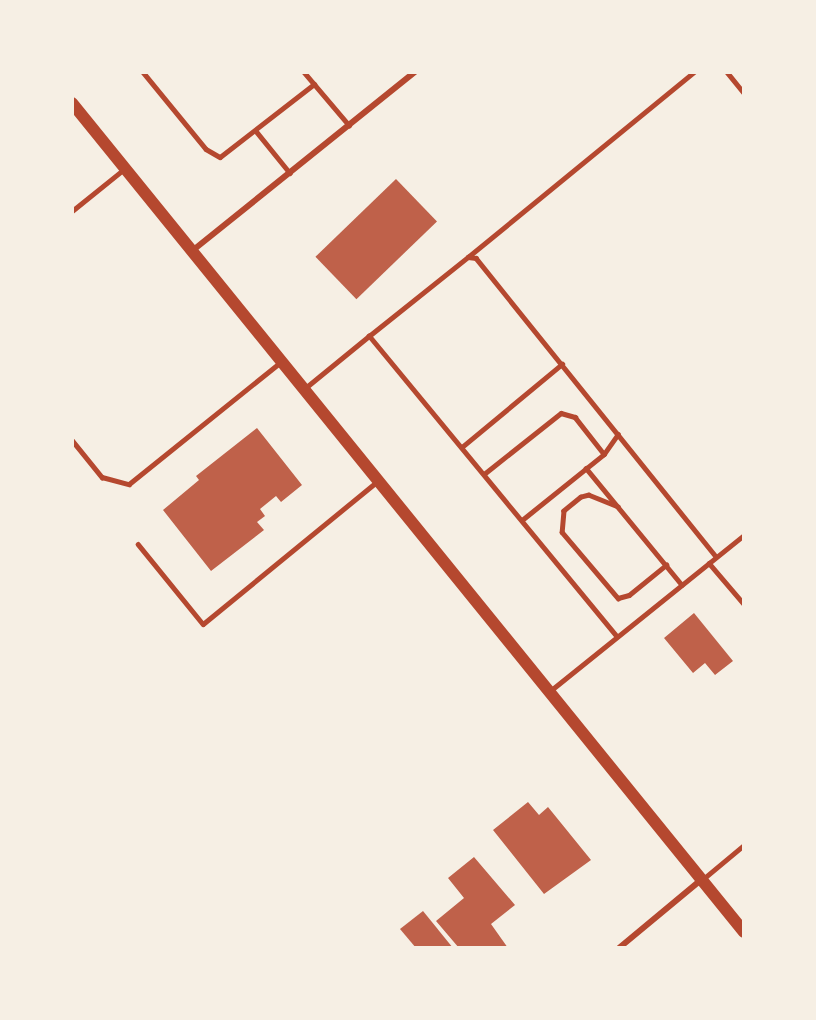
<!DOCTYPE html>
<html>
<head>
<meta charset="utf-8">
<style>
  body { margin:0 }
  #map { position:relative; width:816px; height:1020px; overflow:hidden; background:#f6efe4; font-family:Helvetica,sans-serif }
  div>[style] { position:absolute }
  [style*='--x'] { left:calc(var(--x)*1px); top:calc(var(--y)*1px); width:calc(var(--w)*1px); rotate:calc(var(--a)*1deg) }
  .building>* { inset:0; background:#bf614a; transform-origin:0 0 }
  .service>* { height:4.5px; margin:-2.25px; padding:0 2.25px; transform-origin:2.25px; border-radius:2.25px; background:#b5482f }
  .minor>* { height:6px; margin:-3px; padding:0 3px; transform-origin:3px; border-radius:3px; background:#b5482f }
  .secondary>* { height:12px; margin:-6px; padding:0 6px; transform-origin:6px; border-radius:6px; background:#b5482f }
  span { translate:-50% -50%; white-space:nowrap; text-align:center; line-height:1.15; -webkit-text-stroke:4.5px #f6efe4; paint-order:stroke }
  .frame { position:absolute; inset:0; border:74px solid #f6efe4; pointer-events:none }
</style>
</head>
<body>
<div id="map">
  <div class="building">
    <i style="left:396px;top:179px;width:59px;height:112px;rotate:46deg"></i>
    <i style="clip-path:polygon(257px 428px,302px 485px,281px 502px,276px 496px,260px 509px,265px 516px,257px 522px,264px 530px,211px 571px,163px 510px,199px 480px,196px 476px)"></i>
    <i style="clip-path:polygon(694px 613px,733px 661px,715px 675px,705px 663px,693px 673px,664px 638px)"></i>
    <i style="clip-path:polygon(528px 802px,539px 815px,548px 807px,591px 860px,544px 894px,493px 830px)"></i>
    <i style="clip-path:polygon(474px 857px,515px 905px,491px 924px,508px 948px,459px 948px,436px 921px,464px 898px,448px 878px)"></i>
    <i style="clip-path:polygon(423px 911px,453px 948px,416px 948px,400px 929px)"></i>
  </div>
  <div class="service">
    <i style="--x:143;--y:72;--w:99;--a:50.7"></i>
    <i style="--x:206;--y:149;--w:16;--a:30"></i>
    <i style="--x:220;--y:157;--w:119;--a:-37.8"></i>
    <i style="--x:304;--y:72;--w:70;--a:49.7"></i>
    <i style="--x:727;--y:72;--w:27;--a:51"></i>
    <i style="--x:256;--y:131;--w:54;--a:51"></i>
    <i style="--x:72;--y:211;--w:65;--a:-38.8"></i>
    <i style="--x:468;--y:257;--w:292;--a:-39.3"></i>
    <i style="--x:304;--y:389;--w:84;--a:-39.2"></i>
    <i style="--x:72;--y:440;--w:48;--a:51"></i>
    <i style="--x:102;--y:477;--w:28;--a:15"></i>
    <i style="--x:129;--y:484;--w:195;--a:-38.8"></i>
    <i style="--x:462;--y:447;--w:130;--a:-39.7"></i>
    <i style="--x:586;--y:468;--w:151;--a:50.6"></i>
    <i style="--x:484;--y:474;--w:98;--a:-38.4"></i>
    <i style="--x:561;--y:413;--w:15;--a:16"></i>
    <i style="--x:575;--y:417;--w:47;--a:51.9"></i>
    <i style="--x:618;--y:507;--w:31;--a:-158"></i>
    <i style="--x:589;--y:495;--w:8;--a:166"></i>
    <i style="--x:581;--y:497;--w:22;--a:141"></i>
    <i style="--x:564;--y:511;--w:21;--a:95"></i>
    <i style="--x:562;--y:532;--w:87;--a:49.7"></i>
    <i style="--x:618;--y:598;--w:11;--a:-15"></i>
    <i style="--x:629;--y:595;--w:48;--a:-39"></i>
    <i style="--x:522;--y:520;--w:105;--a:-38.8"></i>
    <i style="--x:604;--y:454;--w:24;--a:-55"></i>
    <i style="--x:138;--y:544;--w:103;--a:50.9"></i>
    <i style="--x:203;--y:624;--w:226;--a:-39.3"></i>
    <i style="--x:709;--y:563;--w:54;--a:49.5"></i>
    <i style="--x:617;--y:637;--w:390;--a:-129.5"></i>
    <i style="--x:369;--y:336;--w:127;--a:-38.6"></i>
    <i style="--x:468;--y:257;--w:8;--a:7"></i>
    <i style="--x:476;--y:258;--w:383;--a:51.2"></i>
    <i style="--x:550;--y:691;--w:249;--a:-38.8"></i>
    <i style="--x:702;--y:880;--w:55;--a:-39.8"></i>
  </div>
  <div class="minor">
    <i style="--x:192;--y:251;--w:286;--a:-38.8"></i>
    <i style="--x:619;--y:948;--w:107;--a:-39.7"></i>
  </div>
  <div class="secondary">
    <i style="--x:72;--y:103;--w:1067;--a:50.97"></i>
  </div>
  <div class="frame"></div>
</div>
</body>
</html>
